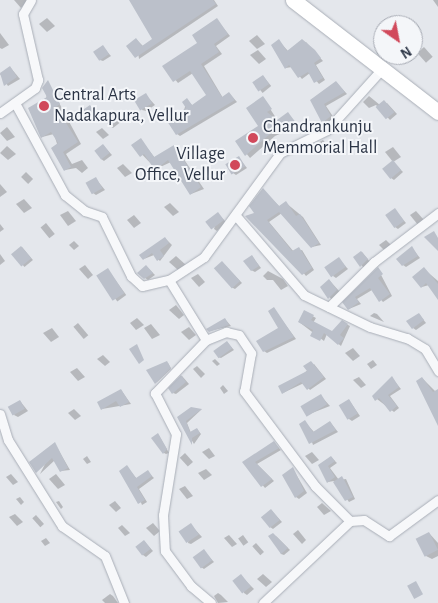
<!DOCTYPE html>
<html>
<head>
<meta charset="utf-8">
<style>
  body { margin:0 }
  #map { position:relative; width:438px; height:603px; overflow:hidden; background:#e4e7ec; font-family:"Alegreya Sans",sans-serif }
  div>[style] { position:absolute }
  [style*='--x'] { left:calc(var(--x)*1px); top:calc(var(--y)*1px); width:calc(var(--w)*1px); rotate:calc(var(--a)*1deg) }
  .shadow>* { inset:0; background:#0003; transform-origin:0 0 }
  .building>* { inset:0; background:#bbc0ca; transform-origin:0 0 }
  .roads { filter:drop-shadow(0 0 1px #a9aeb7) drop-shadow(0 0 1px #a9aeb7) }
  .street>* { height:9px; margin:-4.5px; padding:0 4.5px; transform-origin:4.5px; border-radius:4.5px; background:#f7f8fa }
  .highway>* { height:15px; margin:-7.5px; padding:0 7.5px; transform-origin:7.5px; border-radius:7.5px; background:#fff }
  .dots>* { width:14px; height:14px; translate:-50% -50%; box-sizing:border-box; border:2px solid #f4f6f9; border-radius:50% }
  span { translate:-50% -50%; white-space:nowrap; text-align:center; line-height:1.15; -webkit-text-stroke:4px #f4f6f9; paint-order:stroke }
  .poi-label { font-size:18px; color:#2b3445 }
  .left { translate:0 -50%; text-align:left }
  .right { translate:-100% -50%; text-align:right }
  .north { position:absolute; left:373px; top:15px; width:50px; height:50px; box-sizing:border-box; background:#f4f6f9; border:1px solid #a4a8b1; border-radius:50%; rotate:147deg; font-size:14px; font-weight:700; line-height:20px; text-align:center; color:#2b3445 }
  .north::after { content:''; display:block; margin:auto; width:18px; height:22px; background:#d1495b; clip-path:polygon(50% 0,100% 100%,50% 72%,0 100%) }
</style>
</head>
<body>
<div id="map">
  <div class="shadow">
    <i style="clip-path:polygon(14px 0,28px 0,21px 8px)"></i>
    <i style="clip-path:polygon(130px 0,214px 0,218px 6px,139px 59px,136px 39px,143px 46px,154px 39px)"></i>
    <i style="clip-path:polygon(433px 0,438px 0,438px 7px)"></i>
    <i style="clip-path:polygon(47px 18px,55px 26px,47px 32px,39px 24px)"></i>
    <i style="clip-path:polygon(217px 20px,230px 36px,216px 46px,222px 54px,204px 66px,223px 98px,229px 93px,237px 102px,180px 136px,177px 134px,187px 100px,193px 106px,208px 95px,193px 73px,178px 83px,164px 66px,199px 43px)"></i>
    <i style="clip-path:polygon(0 33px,9px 45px,2px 49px,0 48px)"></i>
    <i style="clip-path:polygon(257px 35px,265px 44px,257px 49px,249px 41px)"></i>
    <i style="clip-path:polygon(279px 41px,288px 51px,306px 42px,323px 61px,316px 65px,325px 80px,319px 84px,310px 73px,302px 79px,292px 67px,286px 68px)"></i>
    <i style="clip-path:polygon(103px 47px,111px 56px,103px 61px,100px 60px)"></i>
    <i style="left:424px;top:47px;width:13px;height:9px;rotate:48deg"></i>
    <i style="clip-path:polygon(258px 50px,266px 59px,259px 64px,250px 55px)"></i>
    <i style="clip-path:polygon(10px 67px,20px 79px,8px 86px,0 74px)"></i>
    <i style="left:263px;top:76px;width:13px;height:11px;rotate:51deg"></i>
    <i style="clip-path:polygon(48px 82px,81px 144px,66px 154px,72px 164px,82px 160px,88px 168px,82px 173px,76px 168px,65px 170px,54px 134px,42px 137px)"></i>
    <i style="clip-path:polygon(336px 82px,347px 94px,326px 106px,334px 118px,326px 124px,311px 100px)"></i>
    <i style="clip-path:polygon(146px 95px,155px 105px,146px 111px,142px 110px)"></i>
    <i style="clip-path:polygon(369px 96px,380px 105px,387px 103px,397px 114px,390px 120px,376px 105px,369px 108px,363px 102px)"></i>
    <i style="clip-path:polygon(263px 98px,278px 121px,288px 114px,299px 126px,275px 136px,250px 158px,237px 142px,259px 126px)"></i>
    <i style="clip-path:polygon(90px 106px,98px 116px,90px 121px,87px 120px)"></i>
    <i style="clip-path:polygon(114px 112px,122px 121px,113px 128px,110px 126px)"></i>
    <i style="clip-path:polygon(345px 121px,353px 129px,346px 134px,339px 128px)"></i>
    <i style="clip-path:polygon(7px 127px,15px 137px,7px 141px,0 133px)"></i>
    <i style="clip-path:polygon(102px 128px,109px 135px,103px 139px,96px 132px)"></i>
    <i style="clip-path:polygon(141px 140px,155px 158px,177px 149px,204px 189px,191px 194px,171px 162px,156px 169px,133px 145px)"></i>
    <i style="clip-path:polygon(323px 140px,331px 150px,325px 154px,316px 144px)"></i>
    <i style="clip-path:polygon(103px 145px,112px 155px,104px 161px,101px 159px)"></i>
    <i style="clip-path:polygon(7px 146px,16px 154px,8px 160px,0 153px)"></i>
    <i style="clip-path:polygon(393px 147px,401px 157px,393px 162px,385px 152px)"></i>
    <i style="clip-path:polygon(239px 158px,247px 168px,236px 175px,233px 173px)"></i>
    <i style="clip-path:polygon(393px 162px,403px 172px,394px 180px,391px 178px)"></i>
    <i style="clip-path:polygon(123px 164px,132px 173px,125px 177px,117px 168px)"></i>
    <i style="left:26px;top:172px;width:10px;height:7px;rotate:45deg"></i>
    <i style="clip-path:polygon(96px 179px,105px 190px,96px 195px,93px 193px)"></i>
    <i style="clip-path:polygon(0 184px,7px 192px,0 197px)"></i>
    <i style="clip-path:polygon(263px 190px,280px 207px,286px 203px,303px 217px,321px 245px,312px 247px,282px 213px,269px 222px,294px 252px,302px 250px,314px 270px,306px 276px,256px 214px)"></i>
    <i style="clip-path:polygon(24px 199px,32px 208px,24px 213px,16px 204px)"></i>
    <i style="clip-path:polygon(170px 203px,179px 212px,173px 216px,164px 207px)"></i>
    <i style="clip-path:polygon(395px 210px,406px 223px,398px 229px,395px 227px)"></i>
    <i style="clip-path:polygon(68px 211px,76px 221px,68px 226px,60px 215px)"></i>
    <i style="clip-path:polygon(416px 211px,424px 220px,418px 225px,410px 215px)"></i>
    <i style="clip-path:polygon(218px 214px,226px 222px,217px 231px,214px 229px)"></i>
    <i style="clip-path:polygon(134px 215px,141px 223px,134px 228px,127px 220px)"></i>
    <i style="left:46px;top:223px;width:14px;height:7px;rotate:51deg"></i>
    <i style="clip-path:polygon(0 224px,4px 229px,0 232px)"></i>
    <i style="clip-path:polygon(165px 238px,172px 245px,160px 261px,154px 255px,144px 259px)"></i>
    <i style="clip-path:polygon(386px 240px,391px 245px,384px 250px,379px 245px)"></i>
    <i style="clip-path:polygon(74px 241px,79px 246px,74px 250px,69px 245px)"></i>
    <i style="left:22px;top:247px;width:17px;height:11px;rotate:50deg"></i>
    <i style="clip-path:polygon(412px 248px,420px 258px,406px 267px,403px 265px)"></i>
    <i style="clip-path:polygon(362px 252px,370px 262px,364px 268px,354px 257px)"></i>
    <i style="clip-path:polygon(0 254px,5px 261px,0 265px)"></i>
    <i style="clip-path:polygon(176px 256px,186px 265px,178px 270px,169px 262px)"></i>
    <i style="clip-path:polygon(252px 256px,261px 268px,255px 272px,251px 270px)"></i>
    <i style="clip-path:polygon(339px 259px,348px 269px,336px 278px,333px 276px)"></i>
    <i style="clip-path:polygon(85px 265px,93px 275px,88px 279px,79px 269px)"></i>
    <i style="clip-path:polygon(225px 265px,242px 283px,235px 289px,231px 287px)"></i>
    <i style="clip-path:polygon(146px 266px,155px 275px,148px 280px,145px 278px)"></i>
    <i style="clip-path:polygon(378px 269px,392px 296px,383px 302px,372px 290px,357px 299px,361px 304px,349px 309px,344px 302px)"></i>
    <i style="clip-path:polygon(424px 269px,438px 281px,438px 298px,429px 285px,422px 287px)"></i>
    <i style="left:108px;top:270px;width:31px;height:11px;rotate:54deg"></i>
    <i style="clip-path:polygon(268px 271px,283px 279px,288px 286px,281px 290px,273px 280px,267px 280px,263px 276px)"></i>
    <i style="clip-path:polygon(198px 274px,205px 282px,199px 287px,191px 278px)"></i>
    <i style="clip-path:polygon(330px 281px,340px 292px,332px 300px,321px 287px)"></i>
    <i style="clip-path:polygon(176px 305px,184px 315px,179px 319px,169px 310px)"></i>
    <i style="clip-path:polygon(274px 309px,296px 339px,267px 353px,264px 351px,280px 328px)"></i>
    <i style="clip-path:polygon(305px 312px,316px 318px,313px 323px,332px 332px,342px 322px,350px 326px,341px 346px,327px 334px,324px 341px,299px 322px)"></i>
    <i style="clip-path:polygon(374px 313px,377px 314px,384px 322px,370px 316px)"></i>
    <i style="clip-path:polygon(419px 314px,426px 323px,416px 330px,413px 328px)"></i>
    <i style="clip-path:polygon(137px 318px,144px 325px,136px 330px,130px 323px)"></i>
    <i style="clip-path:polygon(225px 319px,231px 326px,209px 331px)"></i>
    <i style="left:78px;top:323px;width:16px;height:6px;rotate:50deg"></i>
    <i style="clip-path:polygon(151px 324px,160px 335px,152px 339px,144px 328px)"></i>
    <i style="clip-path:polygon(189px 327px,196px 335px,189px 340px,181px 332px)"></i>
    <i style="clip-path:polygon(52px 328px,59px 337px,51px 342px,43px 333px)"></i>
    <i style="clip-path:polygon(227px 342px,234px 350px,221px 358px,218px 357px)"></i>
    <i style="clip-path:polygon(353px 348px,360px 356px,353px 361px,345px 353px)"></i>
    <i style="clip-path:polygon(103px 355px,110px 362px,105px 366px,97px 359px)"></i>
    <i style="clip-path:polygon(215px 359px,220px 364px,217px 366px,212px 361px)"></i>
    <i style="clip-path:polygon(373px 360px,377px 365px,371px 369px,367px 364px)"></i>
    <i style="clip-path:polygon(168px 363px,171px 369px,156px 383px)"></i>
    <i style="clip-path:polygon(314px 364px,326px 379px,310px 390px,304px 383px,283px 393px)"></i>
    <i style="clip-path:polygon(197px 366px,205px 374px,201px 378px,193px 369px)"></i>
    <i style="clip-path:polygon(77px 368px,85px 377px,78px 381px,70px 372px)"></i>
    <i style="clip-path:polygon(182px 376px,189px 384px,176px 394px,173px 393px)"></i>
    <i style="clip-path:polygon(359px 377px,366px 385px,361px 388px,353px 380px)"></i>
    <i style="clip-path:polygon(392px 378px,401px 389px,390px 396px,399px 408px,394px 412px,373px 396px)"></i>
    <i style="clip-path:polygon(422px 378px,438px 394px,438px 423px)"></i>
    <i style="clip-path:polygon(223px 385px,228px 391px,224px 394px,220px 388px)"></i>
    <i style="clip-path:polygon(121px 390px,131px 404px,102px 409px)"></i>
    <i style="clip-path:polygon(321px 396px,330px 406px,307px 415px)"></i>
    <i style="clip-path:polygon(349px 400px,360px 416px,352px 421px,349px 419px)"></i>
    <i style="clip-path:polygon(20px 401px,28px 411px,18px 417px,14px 415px)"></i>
    <i style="clip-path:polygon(74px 409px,81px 416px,75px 420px,68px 413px)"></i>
    <i style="clip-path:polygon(202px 409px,187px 423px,191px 433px,197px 429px,201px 434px,194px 444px,178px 418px)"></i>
    <i style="clip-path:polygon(305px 422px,314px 432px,330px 422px,338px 432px,313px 445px)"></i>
    <i style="clip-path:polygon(158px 434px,169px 453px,166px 454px,164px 453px)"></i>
    <i style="clip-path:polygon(274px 443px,281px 450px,257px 464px,274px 481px,265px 488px,244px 462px)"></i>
    <i style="clip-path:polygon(55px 444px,70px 470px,61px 471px,55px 460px,40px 474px)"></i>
    <i style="clip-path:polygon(209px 448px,215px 456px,209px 459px,202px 452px)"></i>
    <i style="clip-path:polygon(312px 452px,319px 460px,312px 464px,305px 456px)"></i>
    <i style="left:185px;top:453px;width:12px;height:7px;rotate:48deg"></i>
    <i style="clip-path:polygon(87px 456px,91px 462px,87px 464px,83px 459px)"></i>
    <i style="clip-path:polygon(331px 457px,337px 463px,330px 468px,339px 480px,346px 479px,355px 499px,349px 502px,334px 481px,328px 482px,319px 465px)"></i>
    <i style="clip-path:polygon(127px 467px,137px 479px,148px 472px,154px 478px,139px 489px,147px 502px,142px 505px)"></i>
    <i style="clip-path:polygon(206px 469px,212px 475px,204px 480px,198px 473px)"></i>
    <i style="clip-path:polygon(293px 469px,307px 493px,299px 499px,296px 497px)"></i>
    <i style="clip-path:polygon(11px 474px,18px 482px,13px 485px,6px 477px)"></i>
    <i style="clip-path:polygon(56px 474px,65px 485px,58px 489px,49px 479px)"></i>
    <i style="clip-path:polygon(185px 486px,193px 496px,187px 499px,179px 489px)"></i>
    <i style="clip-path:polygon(20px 497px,24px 502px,21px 505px,16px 499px)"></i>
    <i style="clip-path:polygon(59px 501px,63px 507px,61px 509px,56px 502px)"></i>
    <i style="clip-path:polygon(115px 501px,121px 508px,116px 512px,109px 505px)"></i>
    <i style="clip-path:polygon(322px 503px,331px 511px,324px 515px,317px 507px)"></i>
    <i style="clip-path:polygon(272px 511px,282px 522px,273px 529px,270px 527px)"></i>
    <i style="clip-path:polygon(15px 514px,23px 522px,17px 526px,9px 517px)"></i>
    <i style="left:36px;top:515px;width:12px;height:5px;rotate:48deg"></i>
    <i style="clip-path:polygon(153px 523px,160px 531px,154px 536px,146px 528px)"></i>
    <i style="clip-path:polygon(122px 525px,130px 533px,125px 536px,118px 528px)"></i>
    <i style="clip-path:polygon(191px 525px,202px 537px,191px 544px,188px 543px)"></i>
    <i style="clip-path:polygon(298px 530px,306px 540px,302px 544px,293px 534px)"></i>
    <i style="clip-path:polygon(429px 533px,438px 543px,438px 556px,432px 559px,426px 556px)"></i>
    <i style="clip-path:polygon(229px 535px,237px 544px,232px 547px,224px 538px)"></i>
    <i style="left:243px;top:535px;width:9px;height:6px;rotate:54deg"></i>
    <i style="clip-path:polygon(276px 536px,290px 550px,284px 555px,281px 554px)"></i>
    <i style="clip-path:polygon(46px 538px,50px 543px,45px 546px,41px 541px)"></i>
    <i style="clip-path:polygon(144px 541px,153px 551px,146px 557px,143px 555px)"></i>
    <i style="left:256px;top:543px;width:12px;height:5px;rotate:48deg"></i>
    <i style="clip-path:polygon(204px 551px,214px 562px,204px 569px,201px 567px)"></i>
    <i style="clip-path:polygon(263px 574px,272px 582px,266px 587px,257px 579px)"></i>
    <i style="clip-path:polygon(241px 576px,254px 589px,247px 595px,244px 593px)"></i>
    <i style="clip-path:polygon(218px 593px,221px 595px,228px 602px,218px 603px,214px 596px)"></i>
    <i style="clip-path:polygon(110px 594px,113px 596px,118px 603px,105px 603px,102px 600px)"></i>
  </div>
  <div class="building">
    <i style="clip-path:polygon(129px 0,213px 0,216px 4px,135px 58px,126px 46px,136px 38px,142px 46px,152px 39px)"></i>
    <i style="clip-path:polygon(217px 18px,228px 34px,214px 44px,219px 52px,201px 64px,222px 97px,229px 92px,235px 100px,176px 135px,167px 121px,186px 108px,182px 102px,187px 98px,192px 105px,206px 95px,190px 71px,173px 82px,162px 66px,197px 43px,192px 35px)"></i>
    <i style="clip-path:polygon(279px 39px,287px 51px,302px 39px,315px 50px,321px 58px,314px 63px,323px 78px,314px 83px,308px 72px,298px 78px,289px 65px,285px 69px,271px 45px)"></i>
    <i style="left:103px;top:45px;width:11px;height:12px;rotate:56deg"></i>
    <i style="clip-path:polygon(10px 66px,17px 77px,4px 86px,0 73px)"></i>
    <i style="left:263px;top:75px;width:11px;height:13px;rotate:56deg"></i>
    <i style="clip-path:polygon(48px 80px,60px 104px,56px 107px,78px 142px,63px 152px,71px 167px,64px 171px,51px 148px,58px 143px,51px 132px,41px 138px,28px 108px,47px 97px,42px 88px)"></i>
    <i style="clip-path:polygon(336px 81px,345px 92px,324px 104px,331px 116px,322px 123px,310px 100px)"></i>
    <i style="left:146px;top:93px;width:12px;height:14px;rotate:59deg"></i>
    <i style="clip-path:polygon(263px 96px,272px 109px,267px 112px,277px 120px,288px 112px,296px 123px,270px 134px,245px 156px,235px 141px,258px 126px,246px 108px)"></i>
    <i style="left:384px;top:100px;width:16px;height:11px;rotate:50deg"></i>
    <i style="left:90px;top:105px;width:11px;height:12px;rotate:56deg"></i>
    <i style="left:114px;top:111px;width:10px;height:13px;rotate:53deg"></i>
    <i style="clip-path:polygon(141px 138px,154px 157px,174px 145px,201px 187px,190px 195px,168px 160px,155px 170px,144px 154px,140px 157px,131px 145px)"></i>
    <i style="left:103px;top:144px;width:11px;height:11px;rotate:52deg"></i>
    <i style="left:239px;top:156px;width:12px;height:16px;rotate:59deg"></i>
    <i style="left:393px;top:160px;width:13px;height:14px;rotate:51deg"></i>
    <i style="left:96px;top:177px;width:13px;height:12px;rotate:61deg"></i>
    <i style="clip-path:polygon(263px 188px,279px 206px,286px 201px,296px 216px,300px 214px,319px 243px,311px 248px,279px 212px,267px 220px,292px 251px,299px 247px,312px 268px,302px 275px,245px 216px,254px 213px,249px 206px)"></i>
    <i style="left:395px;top:208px;width:16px;height:12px;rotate:55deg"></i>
    <i style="left:218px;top:212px;width:10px;height:16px;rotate:53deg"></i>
    <i style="clip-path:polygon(434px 231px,438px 238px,438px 251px,424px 237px)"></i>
    <i style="clip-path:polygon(165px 237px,169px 243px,160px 250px,164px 256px,157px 261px,152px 253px,143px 260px,139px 255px)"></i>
    <i style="left:21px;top:246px;width:16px;height:13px;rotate:50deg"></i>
    <i style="clip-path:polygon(412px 246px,418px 256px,402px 266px,396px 259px)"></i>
    <i style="clip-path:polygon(361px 251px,368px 259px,360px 267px,353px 257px)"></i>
    <i style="clip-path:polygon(252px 255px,259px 266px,251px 271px,243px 261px)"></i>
    <i style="left:339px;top:257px;width:12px;height:18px;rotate:55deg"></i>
    <i style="left:222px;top:261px;width:27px;height:11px;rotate:48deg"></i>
    <i style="clip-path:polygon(146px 265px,153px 273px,144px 279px,137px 273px)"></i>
    <i style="clip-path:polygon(378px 267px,383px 274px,378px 278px,390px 294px,379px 302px,370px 288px,355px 297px,359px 302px,348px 310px,342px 302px)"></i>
    <i style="clip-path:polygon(424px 267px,438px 284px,438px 300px,426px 283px,421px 288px,412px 277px)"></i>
    <i style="left:108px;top:268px;width:30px;height:14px;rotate:57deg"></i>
    <i style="clip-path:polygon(329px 279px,337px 290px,328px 299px,320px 287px)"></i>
    <i style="clip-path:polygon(274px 307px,294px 337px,263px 352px,256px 341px,278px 328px,268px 311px)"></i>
    <i style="clip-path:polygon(304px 310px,314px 315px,311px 320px,332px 331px,342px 320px,348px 324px,340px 335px,344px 338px,338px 345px,324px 333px,320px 341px,310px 336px,313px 330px,298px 322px)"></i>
    <i style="clip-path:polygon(419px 313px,424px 320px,412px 329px,406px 321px)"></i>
    <i style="clip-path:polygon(225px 318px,229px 325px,209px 332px,206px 329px)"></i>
    <i style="left:227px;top:341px;width:9px;height:17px;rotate:54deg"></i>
    <i style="clip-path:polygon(137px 344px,144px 360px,139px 364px,129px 349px)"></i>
    <i style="clip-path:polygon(167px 361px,171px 368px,155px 384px,146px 370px)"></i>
    <i style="clip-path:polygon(311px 361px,324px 377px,307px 390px,301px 382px,282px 394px,278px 386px,307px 371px,303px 366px)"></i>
    <i style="clip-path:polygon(181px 375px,186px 382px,172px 394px,168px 388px)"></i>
    <i style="clip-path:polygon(392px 376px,399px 387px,388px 395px,397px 406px,390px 412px,379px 398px,375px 401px,372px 396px)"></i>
    <i style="clip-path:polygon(422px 377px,433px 392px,438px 389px,438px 426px,416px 381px)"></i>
    <i style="clip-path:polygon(121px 389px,129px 402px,120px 407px,116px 401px,101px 410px,97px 402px)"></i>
    <i style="left:321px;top:394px;width:12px;height:24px;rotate:59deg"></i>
    <i style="left:349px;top:399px;width:17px;height:12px;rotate:59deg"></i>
    <i style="left:20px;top:400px;width:10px;height:14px;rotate:61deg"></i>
    <i style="clip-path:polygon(191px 407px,202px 409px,186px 421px,190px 432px,197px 428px,200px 433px,192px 438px,192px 445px,177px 417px)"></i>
    <i style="clip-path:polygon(305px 420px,313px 432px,330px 421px,336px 430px,309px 444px,299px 424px)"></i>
    <i style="clip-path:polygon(158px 433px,167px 449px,163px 454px,151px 438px)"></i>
    <i style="clip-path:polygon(274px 441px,279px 448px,255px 462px,272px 479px,261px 487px,242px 462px)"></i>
    <i style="clip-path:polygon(55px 442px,68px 468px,60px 472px,52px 458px,36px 473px,29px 462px)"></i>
    <i style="clip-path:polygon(331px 456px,335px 461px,328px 466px,335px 477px,327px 483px,318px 465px)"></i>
    <i style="clip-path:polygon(127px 465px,136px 478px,148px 470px,152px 476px,137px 487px,145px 500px,138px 504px,119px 471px)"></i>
    <i style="clip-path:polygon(293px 467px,304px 491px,295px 498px,282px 475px)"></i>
    <i style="clip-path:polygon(342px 476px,353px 497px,345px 501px,333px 482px)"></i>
    <i style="left:271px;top:509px;width:14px;height:13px;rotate:51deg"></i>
    <i style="left:191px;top:523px;width:14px;height:15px;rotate:56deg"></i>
    <i style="left:429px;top:532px;width:20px;height:15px;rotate:63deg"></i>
    <i style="clip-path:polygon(273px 533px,288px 548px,281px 554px,268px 536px)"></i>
    <i style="left:144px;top:540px;width:11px;height:11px;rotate:52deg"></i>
    <i style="left:204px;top:549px;width:14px;height:14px;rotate:54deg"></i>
    <i style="left:241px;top:574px;width:16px;height:11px;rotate:52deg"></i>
    <i style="left:416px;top:581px;width:15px;height:10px;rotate:62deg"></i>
  </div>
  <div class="roads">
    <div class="street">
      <i style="--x:15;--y:103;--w:105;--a:61.5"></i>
      <i style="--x:65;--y:195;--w:26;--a:39"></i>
      <i style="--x:85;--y:211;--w:18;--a:19"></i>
      <i style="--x:102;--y:217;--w:66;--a:63.8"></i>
      <i style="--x:131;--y:276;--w:15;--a:42"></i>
      <i style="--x:142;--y:286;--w:28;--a:-13"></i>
      <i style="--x:169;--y:280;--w:42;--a:-33.3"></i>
      <i style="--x:204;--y:257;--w:129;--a:-53.8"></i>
      <i style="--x:280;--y:153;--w:52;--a:-26.1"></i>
      <i style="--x:327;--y:130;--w:82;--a:-48"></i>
      <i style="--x:0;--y:113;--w:43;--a:-35.5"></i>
      <i style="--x:35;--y:88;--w:9;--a:-69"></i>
      <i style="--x:38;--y:80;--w:68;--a:-102.8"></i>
      <i style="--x:23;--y:14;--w:16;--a:-60"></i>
      <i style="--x:237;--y:217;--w:103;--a:49.3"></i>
      <i style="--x:304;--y:295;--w:73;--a:25.9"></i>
      <i style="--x:370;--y:327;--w:39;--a:17"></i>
      <i style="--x:407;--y:338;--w:21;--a:31"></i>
      <i style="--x:425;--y:349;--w:26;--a:59"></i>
      <i style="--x:169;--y:280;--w:70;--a:58.3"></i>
      <i style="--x:206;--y:340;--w:22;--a:-22"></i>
      <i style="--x:226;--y:332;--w:13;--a:13"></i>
      <i style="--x:239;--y:335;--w:22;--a:56"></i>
      <i style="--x:251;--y:353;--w:39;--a:100"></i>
      <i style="--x:244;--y:391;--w:119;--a:53.2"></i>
      <i style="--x:315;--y:486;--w:49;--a:45"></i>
      <i style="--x:329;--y:307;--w:64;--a:-45"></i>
      <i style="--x:374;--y:262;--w:81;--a:-37.4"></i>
      <i style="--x:206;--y:340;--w:74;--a:133.9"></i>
      <i style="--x:155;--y:393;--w:46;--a:62.9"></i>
      <i style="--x:176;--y:434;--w:82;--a:99.1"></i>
      <i style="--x:163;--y:515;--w:36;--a:87"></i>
      <i style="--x:165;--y:551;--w:44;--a:53.4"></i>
      <i style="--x:191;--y:586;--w:26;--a:40"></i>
      <i style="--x:0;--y:414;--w:27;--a:73"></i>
      <i style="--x:8;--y:440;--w:102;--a:57.9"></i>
      <i style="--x:62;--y:526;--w:52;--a:34.9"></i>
      <i style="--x:105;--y:556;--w:51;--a:68"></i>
      <i style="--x:263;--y:603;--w:120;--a:-43.3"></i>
      <i style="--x:350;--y:521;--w:14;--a:-4"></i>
      <i style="--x:364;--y:520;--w:30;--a:33"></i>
      <i style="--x:389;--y:536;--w:61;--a:-36.3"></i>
    </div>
    <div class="highway">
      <i style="--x:293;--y:0;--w:183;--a:37.7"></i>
    </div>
  </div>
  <div class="dots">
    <i style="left:44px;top:106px;background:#d1495b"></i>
    <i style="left:253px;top:138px;background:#d1495b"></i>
    <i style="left:235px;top:165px;background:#d1495b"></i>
  </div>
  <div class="poi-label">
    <span class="left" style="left:54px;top:106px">Central Arts<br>Nadakapura, Vellur</span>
    <span class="left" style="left:263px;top:138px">Chandrankunju<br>Memmorial Hall</span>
    <span class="right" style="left:225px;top:165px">Village<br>Office, Vellur</span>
  </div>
  <div class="north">N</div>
</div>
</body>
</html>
